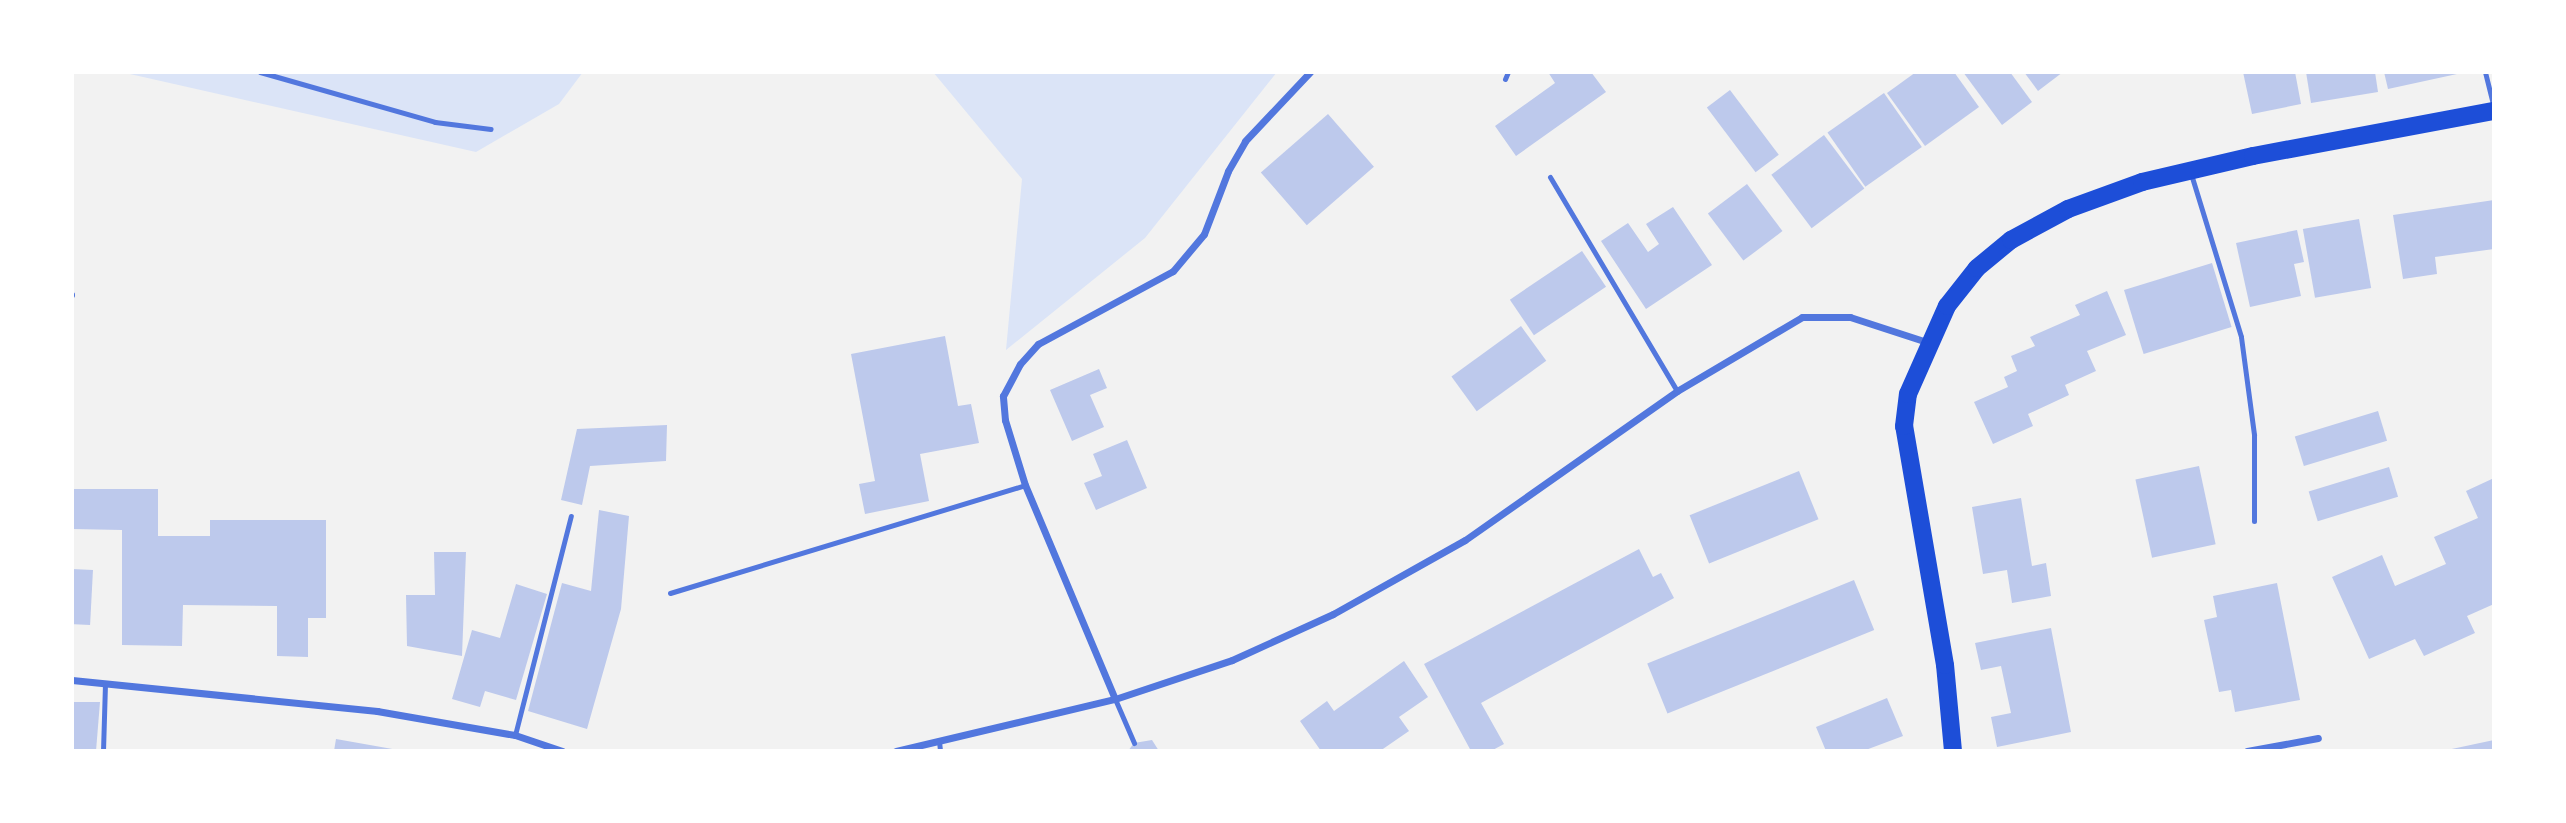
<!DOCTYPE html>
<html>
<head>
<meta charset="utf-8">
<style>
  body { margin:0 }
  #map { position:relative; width:2566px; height:823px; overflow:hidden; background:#f2f2f2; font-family:"Noto Sans",sans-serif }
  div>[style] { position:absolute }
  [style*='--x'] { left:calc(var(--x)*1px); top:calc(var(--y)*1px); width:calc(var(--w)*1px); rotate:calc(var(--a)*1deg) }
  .green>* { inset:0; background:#dbe4f7 }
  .building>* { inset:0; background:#bdc9ec; transform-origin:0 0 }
  .service>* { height:5px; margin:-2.5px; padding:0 2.5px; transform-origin:2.5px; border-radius:2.5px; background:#5277de }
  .minor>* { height:7px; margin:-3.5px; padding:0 3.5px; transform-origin:3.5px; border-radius:3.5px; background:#5277de }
  .primary>* { height:18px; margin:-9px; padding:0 9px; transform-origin:9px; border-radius:9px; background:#1d4ed8 }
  span { translate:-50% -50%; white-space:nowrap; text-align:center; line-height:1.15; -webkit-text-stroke:5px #fff; paint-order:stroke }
  .frame { position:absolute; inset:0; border:74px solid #fff; pointer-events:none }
</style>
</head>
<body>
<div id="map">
  <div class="green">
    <i style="clip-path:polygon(121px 72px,583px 72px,559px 104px,476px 152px)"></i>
    <i style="clip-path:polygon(933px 72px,1277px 72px,1145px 238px,1006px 350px,1022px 179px)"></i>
  </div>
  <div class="building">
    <i style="clip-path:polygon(1548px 72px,1591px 72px,1606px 92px,1516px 156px,1495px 126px,1555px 83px)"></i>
    <i style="clip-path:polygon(1916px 72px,1954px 72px,1979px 107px,1925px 146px,1887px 93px)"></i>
    <i style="clip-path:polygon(1963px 72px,2010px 72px,2032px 102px,2002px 125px)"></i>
    <i style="clip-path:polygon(2024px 72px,2063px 72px,2038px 91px)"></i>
    <i style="clip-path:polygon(2243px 72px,2295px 72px,2301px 104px,2252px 114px)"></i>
    <i style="clip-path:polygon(2306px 72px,2375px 72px,2378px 92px,2311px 103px)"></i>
    <i style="clip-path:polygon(2384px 72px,2457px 72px,2457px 74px,2388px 89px)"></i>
    <i style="left:1730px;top:90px;width:81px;height:29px;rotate:53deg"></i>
    <i style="left:1884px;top:93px;width:66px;height:69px;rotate:55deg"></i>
    <i style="left:1328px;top:114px;width:70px;height:89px;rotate:49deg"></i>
    <i style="left:1824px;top:135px;width:67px;height:66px;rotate:53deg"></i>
    <i style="left:1747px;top:184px;width:59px;height:49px;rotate:53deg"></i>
    <i style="clip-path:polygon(2494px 200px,2494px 249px,2435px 257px,2437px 274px,2403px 279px,2393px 215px)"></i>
    <i style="clip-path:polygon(1673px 207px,1712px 265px,1646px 309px,1601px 241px,1628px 223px,1648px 252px,1659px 244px,1646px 224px)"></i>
    <i style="left:2359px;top:219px;width:70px;height:57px;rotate:80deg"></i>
    <i style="clip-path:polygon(2297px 230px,2304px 262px,2294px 264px,2301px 296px,2250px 307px,2236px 243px)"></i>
    <i style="left:1582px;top:251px;width:43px;height:87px;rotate:56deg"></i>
    <i style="left:2212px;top:263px;width:67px;height:92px;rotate:73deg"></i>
    <i style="clip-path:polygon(2107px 291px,2126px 335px,2087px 351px,2096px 371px,2065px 385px,2069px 395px,2028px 414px,2033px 426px,1993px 444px,1974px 402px,2008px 387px,2004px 377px,2017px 371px,2011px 356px,2035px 346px,2030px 337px,2080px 315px,2075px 305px)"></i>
    <i style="left:1521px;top:326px;width:43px;height:86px;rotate:54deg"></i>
    <i style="clip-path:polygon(945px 336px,958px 406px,971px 404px,979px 443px,920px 454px,929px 501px,865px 514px,859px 484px,875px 481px,851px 354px)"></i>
    <i style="clip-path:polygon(1099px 369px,1107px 388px,1090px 395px,1104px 427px,1072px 441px,1050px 390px)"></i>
    <i style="left:2378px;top:411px;width:31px;height:87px;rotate:73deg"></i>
    <i style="clip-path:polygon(667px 425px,666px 461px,590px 466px,582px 505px,561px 500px,577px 429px)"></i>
    <i style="clip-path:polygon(1127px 440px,1147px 488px,1096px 510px,1084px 483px,1102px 476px,1093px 454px)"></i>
    <i style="left:2199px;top:466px;width:80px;height:65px;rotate:78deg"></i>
    <i style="left:2389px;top:467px;width:31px;height:84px;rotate:73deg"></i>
    <i style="left:1799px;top:471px;width:52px;height:118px;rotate:68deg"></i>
    <i style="clip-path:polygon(2494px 478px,2494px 604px,2467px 616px,2475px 633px,2424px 656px,2415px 639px,2369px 659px,2332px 577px,2382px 555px,2395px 586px,2446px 564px,2434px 537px,2478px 518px,2466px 491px)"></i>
    <i style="clip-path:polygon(72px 489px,158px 489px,158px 536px,210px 536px,210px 520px,326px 520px,326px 618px,308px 618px,308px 657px,277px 656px,277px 606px,183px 605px,182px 646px,122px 645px,122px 530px,72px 529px)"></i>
    <i style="clip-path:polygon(2021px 498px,2032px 566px,2046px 563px,2051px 596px,2012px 603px,2007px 570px,1983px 574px,1972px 507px)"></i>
    <i style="clip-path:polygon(599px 510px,629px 516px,621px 609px,587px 729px,528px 711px,562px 583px,591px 591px)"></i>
    <i style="clip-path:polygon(1639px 549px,1653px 577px,1661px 573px,1674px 598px,1481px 703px,1504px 744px,1491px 751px,1471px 751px,1424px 664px)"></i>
    <i style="clip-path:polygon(434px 552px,466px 552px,462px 656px,407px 646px,406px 595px,435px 595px)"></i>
    <i style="left:72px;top:569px;width:21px;height:55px;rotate:3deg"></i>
    <i style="left:1854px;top:580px;width:54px;height:223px;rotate:68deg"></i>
    <i style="clip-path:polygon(2277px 583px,2300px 700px,2235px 712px,2231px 690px,2219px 692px,2204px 620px,2217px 617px,2213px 596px)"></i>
    <i style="clip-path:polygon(516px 584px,547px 594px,516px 700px,485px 691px,480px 707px,452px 699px,472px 630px,500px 638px)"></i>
    <i style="clip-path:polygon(2051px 628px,2071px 732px,1997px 747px,1991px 717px,2011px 713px,2001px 666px,1981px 670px,1975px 643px)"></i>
    <i style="clip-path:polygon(1404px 661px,1428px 697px,1399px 717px,1409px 731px,1380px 751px,1321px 751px,1300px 721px,1327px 701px,1334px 711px)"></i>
    <i style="clip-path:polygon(1887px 698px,1903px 736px,1863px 751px,1826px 751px,1816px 727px)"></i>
    <i style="clip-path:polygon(72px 702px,100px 702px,96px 751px,72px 751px)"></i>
    <i style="clip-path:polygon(336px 739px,398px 750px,398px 751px,334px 751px)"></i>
    <i style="clip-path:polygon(1152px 740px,1159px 751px,1128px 751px,1134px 743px)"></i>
    <i style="clip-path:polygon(2494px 740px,2494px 751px,2448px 751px,2447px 750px)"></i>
  </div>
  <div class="service">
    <i style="--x:260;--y:72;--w:182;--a:15.9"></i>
    <i style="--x:435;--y:122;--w:56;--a:7.1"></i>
    <i style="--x:2485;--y:72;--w:37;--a:76"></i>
    <i style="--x:1505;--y:79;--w:8;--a:-67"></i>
    <i style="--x:2191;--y:174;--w:170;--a:72.9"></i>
    <i style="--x:2241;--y:337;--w:99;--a:82.4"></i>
    <i style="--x:2254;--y:435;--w:86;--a:90"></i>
    <i style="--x:1550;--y:177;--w:249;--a:59.3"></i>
    <i style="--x:72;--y:294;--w:1;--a:90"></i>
    <i style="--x:670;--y:593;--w:371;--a:-16.9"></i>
    <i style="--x:1115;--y:699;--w:48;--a:66.6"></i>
    <i style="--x:515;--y:735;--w:226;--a:-75.7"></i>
    <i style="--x:939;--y:741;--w:10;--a:84"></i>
    <i style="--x:103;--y:751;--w:68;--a:-88.3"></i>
  </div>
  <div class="minor">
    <i style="--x:72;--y:680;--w:307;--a:5.8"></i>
    <i style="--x:377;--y:711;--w:140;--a:9.9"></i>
    <i style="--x:515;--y:735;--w:50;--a:18.8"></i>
    <i style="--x:1115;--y:699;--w:232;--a:-112.8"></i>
    <i style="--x:1025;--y:485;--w:68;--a:-107.1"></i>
    <i style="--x:1005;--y:420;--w:24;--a:-95"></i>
    <i style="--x:1003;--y:396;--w:36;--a:-62"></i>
    <i style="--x:1020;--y:364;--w:27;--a:-48"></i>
    <i style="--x:1038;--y:344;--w:153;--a:-28.4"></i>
    <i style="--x:1173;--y:271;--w:48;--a:-50"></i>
    <i style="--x:1204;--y:234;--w:67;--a:-69.1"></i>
    <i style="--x:1228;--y:171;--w:34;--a:-60"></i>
    <i style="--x:1245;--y:141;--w:95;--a:-46.7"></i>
    <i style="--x:896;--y:751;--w:225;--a:-13.4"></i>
    <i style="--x:1115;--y:699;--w:123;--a:-18.4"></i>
    <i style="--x:1232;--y:660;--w:111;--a:-24.5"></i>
    <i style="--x:1333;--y:614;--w:151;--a:-29.3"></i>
    <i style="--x:1465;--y:540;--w:259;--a:-35.1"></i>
    <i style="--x:1677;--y:391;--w:145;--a:-30.6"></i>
    <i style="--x:1802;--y:317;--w:48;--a:0"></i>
    <i style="--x:1850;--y:317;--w:84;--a:18"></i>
    <i style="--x:2247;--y:751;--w:72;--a:-10.4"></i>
  </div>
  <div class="primary">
    <i style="--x:1953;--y:751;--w:86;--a:-95.3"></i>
    <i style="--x:1945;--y:665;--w:242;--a:-99.7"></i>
    <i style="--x:1904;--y:426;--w:32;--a:-83"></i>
    <i style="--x:1908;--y:394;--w:96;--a:-66.1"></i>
    <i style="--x:1947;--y:306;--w:48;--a:-51.7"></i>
    <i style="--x:1977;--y:268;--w:44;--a:-39.5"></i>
    <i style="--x:2011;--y:240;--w:65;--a:-28.5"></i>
    <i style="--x:2068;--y:209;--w:79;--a:-20"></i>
    <i style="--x:2142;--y:182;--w:114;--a:-13.2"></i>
    <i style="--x:2253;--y:156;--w:245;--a:-10.6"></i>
  </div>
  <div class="frame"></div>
</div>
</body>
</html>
